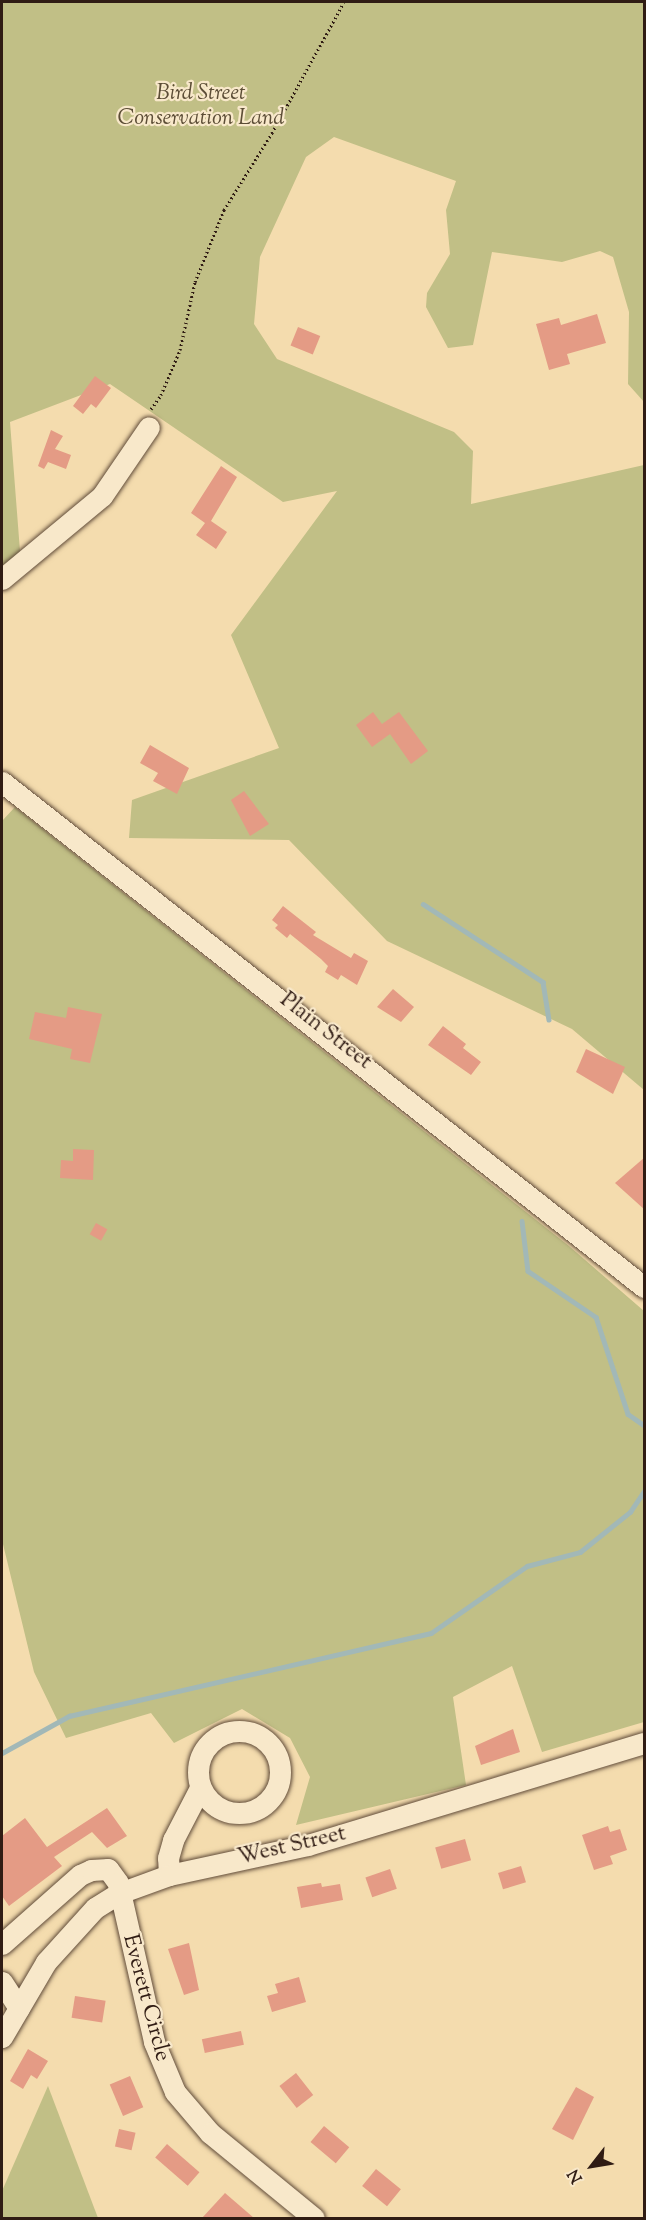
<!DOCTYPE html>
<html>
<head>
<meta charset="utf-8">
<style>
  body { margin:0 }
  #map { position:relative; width:646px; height:2220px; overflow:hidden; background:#f4dcae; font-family:"Sorts Mill Goudy",serif }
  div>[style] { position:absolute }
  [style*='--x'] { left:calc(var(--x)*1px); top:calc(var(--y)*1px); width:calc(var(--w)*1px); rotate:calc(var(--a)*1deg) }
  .green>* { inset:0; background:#c1bf86 }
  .stream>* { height:4.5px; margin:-2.25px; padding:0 2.25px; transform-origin:2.25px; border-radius:2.25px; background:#a2b8b7 }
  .building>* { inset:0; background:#e49b85; transform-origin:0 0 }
  .path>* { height:3px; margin-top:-1.5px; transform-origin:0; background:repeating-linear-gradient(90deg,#301c14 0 1.5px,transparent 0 4.5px) }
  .roads { filter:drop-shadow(0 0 2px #614c3a) drop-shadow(0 0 2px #614c3a) }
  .minor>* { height:21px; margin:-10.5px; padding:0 10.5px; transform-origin:10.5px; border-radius:10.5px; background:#f8e8ca }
  .minor>.ring { margin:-10.5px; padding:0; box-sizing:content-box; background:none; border:21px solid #f8e8ca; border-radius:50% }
  span { translate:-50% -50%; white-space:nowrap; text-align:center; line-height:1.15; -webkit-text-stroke:4.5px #f8e8ca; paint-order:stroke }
  .park-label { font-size:22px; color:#5c4d36; font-style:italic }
  .street-label { font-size:22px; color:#301c14 }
  .frame { position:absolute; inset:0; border:3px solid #301c14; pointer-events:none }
  .north { position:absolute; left:562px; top:2136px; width:60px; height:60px; -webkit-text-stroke:4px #f8e8ca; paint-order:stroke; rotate:239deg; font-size:16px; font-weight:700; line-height:24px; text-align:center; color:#301c14 }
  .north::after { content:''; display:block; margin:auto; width:21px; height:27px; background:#301c14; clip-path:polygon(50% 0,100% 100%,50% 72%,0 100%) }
</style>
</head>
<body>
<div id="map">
  <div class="green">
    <i style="clip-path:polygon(2px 2px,644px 2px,644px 402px,628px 384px,629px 312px,613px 257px,600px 251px,562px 262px,492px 252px,473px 345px,448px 348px,426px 307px,427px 293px,450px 254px,446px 210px,456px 181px,334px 137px,306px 157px,260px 257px,254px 324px,277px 359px,454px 432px,473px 451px,471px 504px,644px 465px,644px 1090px,572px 1029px,387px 941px,289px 840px,129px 838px,132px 800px,279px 748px,231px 635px,337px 491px,283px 502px,110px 384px,10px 422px,21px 564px,2px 575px)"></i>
    <i style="clip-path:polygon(15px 807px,569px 1246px,644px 1311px,644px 1722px,542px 1752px,512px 1666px,453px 1697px,466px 1785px,296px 1825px,310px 1777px,290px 1738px,242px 1709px,174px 1743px,151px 1713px,66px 1738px,34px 1672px,2px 1540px,2px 821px)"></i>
    <i style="clip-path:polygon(48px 2086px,98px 2218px,2px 2218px,2px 2191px)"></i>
  </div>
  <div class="stream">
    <i style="--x:423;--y:904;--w:143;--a:33"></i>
    <i style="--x:543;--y:982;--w:38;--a:81"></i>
    <i style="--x:522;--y:1221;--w:50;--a:83.2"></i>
    <i style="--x:528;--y:1271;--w:82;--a:34.1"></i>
    <i style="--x:596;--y:1317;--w:102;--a:71.7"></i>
    <i style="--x:628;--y:1414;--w:19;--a:35"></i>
    <i style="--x:2;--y:1753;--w:77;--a:-28.9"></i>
    <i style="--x:69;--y:1716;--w:371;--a:-12.9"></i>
    <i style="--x:431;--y:1633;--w:117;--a:-34.9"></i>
    <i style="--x:527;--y:1566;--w:55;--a:-14.8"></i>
    <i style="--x:580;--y:1552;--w:64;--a:-38.7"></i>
    <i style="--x:630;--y:1512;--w:25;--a:-56"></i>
  </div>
  <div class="building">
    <i style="clip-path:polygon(597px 314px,606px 343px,567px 354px,570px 364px,549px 370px,536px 324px,559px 318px,561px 325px)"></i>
    <i style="left:298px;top:327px;width:24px;height:20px;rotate:22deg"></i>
    <i style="clip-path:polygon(95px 376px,111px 388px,96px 408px,91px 404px,83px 414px,73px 406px)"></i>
    <i style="clip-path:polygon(51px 430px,63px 436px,55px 449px,71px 455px,66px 469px,48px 462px,44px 469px,38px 466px)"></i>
    <i style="clip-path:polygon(221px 466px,237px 477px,211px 521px,227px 532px,216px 549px,196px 535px,205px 523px,191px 513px)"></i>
    <i style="clip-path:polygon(373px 712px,382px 724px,399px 712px,428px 751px,411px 764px,390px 734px,372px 747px,356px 725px)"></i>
    <i style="clip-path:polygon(150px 745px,189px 768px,177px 794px,153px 781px,158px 773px,140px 763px)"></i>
    <i style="clip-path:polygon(244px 791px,269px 824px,250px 836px,231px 800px)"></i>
    <i style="clip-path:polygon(283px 906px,316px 932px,313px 935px,351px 958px,354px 953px,368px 961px,357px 985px,341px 975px,338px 980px,325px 972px,328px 966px,321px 959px,290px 934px,287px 938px,275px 928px,278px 925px,272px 920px)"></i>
    <i style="clip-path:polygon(393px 989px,414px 1007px,401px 1022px,377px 1007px)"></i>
    <i style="clip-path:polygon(68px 1007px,102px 1014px,90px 1063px,70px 1059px,72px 1049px,29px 1039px,35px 1012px,66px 1018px)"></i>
    <i style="clip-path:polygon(443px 1026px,466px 1044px,463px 1048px,481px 1062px,471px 1075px,428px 1045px)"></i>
    <i style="clip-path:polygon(586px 1049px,625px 1067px,613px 1094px,576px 1072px)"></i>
    <i style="clip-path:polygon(73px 1149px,94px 1150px,93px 1180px,60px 1178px,61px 1160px,73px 1161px)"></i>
    <i style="clip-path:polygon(645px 1157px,645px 1210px,615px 1183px)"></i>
    <i style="left:96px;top:1223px;width:13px;height:13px;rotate:29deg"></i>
    <i style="clip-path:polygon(513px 1729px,520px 1752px,481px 1765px,475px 1746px)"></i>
    <i style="clip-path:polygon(107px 1808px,127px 1836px,107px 1848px,92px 1832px,54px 1857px,62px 1866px,9px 1906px,2px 1896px,2px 1836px,25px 1818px,47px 1847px)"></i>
    <i style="clip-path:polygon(608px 1826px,610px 1832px,620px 1829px,627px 1850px,610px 1856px,613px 1864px,594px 1870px,582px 1835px)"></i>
    <i style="left:465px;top:1839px;width:22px;height:31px;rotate:74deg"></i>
    <i style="left:521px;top:1866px;width:17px;height:24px;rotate:73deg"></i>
    <i style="left:390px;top:1869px;width:21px;height:26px;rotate:71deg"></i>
    <i style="clip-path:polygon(321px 1883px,322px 1887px,340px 1884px,343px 1900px,301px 1908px,297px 1887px)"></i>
    <i style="clip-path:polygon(189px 1943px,199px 1990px,184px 1995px,168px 1949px)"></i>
    <i style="clip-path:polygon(299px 1977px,306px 2002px,272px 2012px,267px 1996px,278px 1993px,275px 1984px)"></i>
    <i style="left:75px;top:1996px;width:31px;height:22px;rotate:9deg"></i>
    <i style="left:241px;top:2031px;width:14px;height:40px;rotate:78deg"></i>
    <i style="clip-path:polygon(28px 2049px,48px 2061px,37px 2079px,31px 2075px,23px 2089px,10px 2081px)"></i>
    <i style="left:296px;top:2073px;width:28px;height:21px;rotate:52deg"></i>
    <i style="left:130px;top:2076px;width:34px;height:22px;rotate:67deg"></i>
    <i style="clip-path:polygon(576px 2087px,594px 2097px,573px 2140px,552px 2129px)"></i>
    <i style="left:324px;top:2126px;width:33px;height:21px;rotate:40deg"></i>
    <i style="left:119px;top:2129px;width:17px;height:18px;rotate:13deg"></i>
    <i style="left:167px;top:2144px;width:43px;height:18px;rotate:41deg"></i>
    <i style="left:376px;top:2169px;width:32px;height:22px;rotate:39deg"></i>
    <i style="clip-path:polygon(225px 2193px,254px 2218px,202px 2218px)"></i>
  </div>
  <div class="path">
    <i style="--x:151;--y:409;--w:17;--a:-54"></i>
    <i style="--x:161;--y:395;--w:49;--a:-67.1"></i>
    <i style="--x:180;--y:350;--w:70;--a:-77.6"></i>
    <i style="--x:195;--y:282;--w:78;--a:-68.1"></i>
    <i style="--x:224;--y:210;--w:91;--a:-58.1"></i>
    <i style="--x:272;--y:133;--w:149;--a:-61.2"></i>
  </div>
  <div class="roads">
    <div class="minor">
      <i style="--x:2;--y:579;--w:130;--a:-39.7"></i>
      <i style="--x:102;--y:496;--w:83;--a:-55.7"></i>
      <i style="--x:2;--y:782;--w:817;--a:38.19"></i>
      <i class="ring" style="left:198px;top:1731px;width:61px;height:61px"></i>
      <i style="--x:169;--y:1875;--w:17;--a:-93"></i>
      <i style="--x:168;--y:1858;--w:19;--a:-74"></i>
      <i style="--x:173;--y:1840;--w:59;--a:-62.6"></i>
      <i style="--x:2;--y:1944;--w:104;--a:-41.5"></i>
      <i style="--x:80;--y:1875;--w:12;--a:-24"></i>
      <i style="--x:91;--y:1870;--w:17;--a:-3"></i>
      <i style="--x:108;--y:1869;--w:17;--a:54"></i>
      <i style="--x:118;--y:1883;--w:163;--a:77.2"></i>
      <i style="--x:154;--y:2042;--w:54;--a:67.2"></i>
      <i style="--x:175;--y:2092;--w:54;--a:49.5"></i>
      <i style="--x:210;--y:2133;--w:134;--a:39.3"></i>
      <i style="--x:2;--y:1982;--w:31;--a:57"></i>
      <i style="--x:2;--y:2037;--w:87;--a:-59.6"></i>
      <i style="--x:46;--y:1962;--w:73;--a:-47.8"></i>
      <i style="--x:95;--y:1908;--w:26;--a:-32"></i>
      <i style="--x:117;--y:1894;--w:55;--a:-20.1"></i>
      <i style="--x:169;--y:1875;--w:142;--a:-12.2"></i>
      <i style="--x:308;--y:1845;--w:351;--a:-16.9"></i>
    </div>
  </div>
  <div class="park-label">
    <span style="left:201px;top:107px">Bird Street<br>Conservation Land</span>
  </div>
  <div class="street-label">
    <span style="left:325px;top:1032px;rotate:38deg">Plain Street</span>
    <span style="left:292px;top:1847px;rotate:-13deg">West Street</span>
    <span style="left:145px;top:1998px;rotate:75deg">Everett Circle</span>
  </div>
  <div class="frame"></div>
  <div class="north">N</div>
</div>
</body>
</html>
